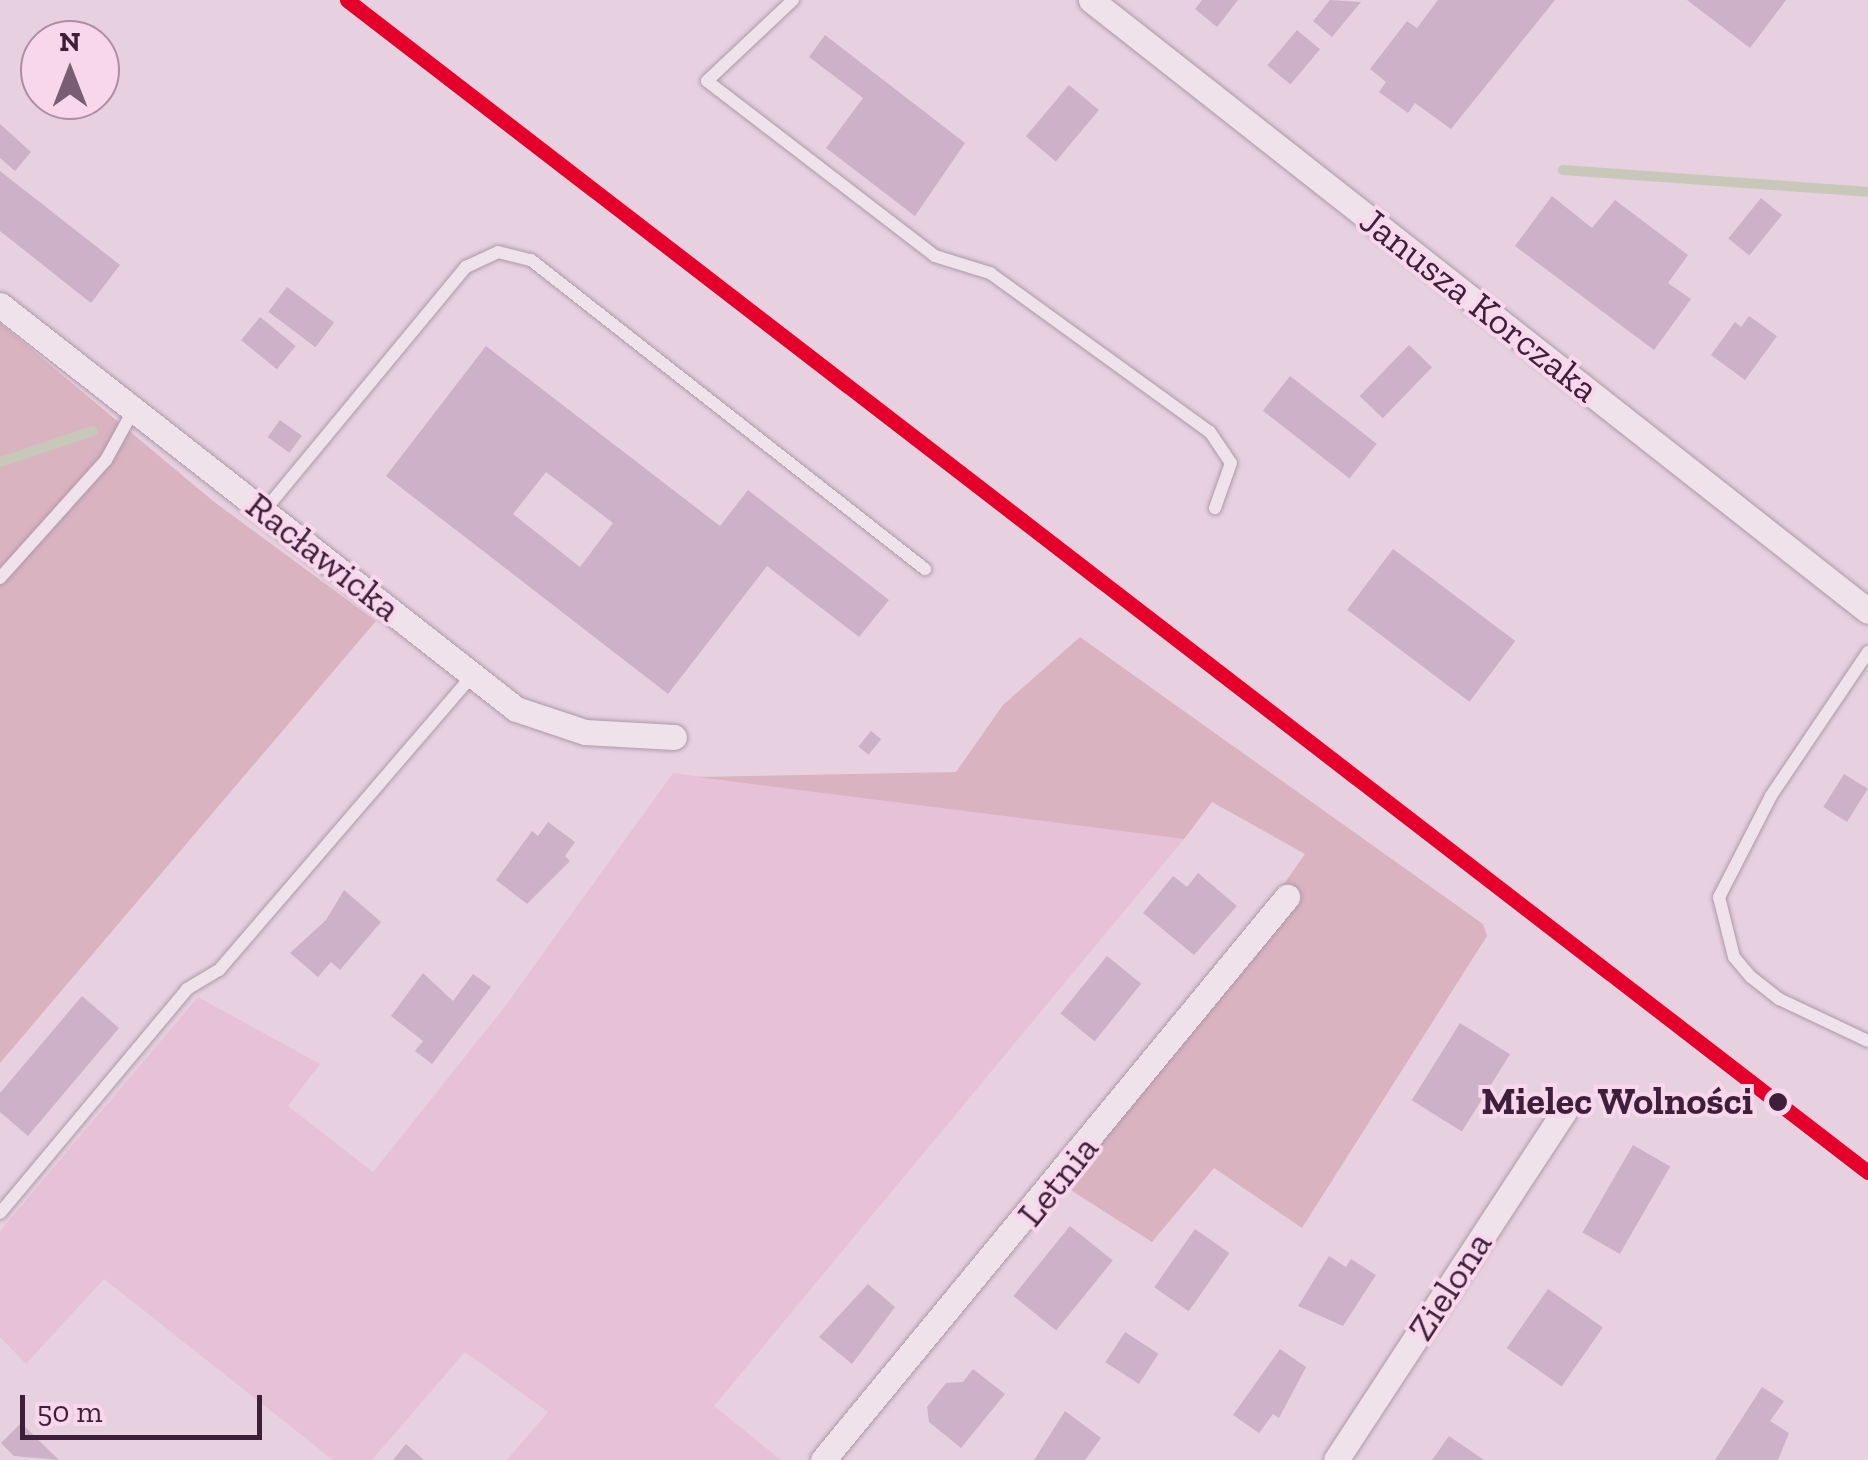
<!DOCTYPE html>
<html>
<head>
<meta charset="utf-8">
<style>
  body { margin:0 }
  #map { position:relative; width:1868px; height:1460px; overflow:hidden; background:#e7d1e0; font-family:"Zilla Slab",serif }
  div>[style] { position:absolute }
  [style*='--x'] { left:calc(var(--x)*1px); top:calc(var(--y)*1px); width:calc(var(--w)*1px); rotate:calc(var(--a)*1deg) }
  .farmland>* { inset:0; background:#e7c1d7 }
  .green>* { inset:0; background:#dab3c1 }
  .stream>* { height:10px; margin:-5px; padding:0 5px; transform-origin:5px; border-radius:5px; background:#c8c8ba }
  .building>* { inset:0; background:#ccb1c8; transform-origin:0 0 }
  .roads { filter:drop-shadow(0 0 2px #ad99a8) drop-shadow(0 0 2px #ad99a8) }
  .service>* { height:12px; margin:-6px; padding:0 6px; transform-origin:6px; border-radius:6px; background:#f0e2eb }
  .minor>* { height:25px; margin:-12.5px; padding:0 12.5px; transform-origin:12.5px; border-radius:12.5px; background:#f0e2eb }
  .rail-1>* { height:15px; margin:-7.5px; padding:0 7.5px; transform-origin:7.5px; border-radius:7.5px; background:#e4002b }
  .dots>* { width:28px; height:28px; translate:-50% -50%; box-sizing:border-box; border:5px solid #f8d7ed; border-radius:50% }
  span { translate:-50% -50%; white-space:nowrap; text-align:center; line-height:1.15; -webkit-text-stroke:8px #f8d7ed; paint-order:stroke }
  .street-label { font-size:38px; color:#3d1f3a }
  .stop-label { font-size:38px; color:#3d1f3a; font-weight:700 }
  .right { translate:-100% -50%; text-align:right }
  .north { position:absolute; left:20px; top:20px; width:100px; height:100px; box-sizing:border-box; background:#f8d7ed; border:2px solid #ad8da5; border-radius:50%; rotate:0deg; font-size:28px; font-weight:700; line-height:40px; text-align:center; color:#3d1f3a }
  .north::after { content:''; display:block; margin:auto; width:35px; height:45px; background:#785d74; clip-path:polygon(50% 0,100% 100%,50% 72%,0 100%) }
  .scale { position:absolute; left:20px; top:1395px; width:242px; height:45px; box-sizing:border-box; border:5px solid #3d1f3a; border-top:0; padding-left:12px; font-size:30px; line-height:35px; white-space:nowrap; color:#3d1f3a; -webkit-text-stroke:8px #f8d7ed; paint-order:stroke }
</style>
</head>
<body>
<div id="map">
  <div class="farmland">
    <i style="clip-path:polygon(673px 773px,1184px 839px,714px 1406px,781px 1460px,507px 1460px,548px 1412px,465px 1352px,372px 1460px,333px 1460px,104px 1279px,26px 1364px,0 1337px,0 1231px,198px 997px,320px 1064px,288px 1106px,373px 1172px,503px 1009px)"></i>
  </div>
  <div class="green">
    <i style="clip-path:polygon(0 323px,213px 501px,376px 621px,0 1063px)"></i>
    <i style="clip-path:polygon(1080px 637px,1483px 924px,1487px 936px,1302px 1228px,1214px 1168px,1152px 1242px,1069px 1189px,1305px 854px,1212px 802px,1184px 839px,698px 777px,956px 772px,1003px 705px)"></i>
  </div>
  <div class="stream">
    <i style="--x:1563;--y:170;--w:306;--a:4.1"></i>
    <i style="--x:0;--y:462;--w:98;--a:-18.4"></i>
  </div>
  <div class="building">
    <i style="clip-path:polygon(1202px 0,1238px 0,1217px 27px,1195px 9px)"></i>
    <i style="clip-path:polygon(1330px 0,1361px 2px,1332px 37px,1313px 21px)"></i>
    <i style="clip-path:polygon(1438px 0,1555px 0,1451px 129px,1415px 103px,1408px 113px,1379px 92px,1386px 82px,1370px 69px,1407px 21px,1417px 28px)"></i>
    <i style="clip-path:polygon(1687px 0,1786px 0,1750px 48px)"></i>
    <i style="left:1297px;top:30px;width:30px;height:46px;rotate:40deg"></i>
    <i style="clip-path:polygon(825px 35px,965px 143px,915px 216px,826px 148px,863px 98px,809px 57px)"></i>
    <i style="left:1069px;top:85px;width:39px;height:67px;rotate:40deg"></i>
    <i style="clip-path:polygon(0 124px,31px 152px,15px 171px,0 158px)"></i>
    <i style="clip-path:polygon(0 171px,120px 265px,91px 303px,0 231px)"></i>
    <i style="clip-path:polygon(1552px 196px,1592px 228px,1615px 200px,1688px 255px,1668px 283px,1691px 299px,1654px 350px,1515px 246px)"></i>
    <i style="left:1761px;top:198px;width:27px;height:52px;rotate:39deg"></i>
    <i style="left:287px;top:287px;width:59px;height:31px;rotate:37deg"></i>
    <i style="clip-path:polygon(1749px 316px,1777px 336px,1745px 380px,1711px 355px,1735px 322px,1741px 327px)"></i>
    <i style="left:260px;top:317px;width:46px;height:30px;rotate:39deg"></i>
    <i style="left:1409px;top:345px;width:32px;height:71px;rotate:44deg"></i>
    <i style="clip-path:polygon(evenodd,486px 346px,720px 526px,748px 490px,889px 600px,859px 637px,767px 566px,668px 694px,386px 476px,486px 346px,546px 472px,613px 523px,580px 567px,513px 514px,546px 472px)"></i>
    <i style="left:1290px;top:376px;width:110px;height:44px;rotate:38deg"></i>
    <i style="left:280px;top:420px;width:27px;height:21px;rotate:36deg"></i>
    <i style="left:1393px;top:549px;width:153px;height:76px;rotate:37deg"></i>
    <i style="left:871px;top:731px;width:13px;height:20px;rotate:39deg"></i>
    <i style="left:1844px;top:774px;width:28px;height:39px;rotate:32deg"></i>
    <i style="clip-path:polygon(548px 822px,575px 842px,565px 856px,570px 861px,527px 904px,496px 880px,532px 831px,538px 836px)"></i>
    <i style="clip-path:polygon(1198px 873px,1237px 906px,1194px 955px,1143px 913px,1173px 876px,1187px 887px)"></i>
    <i style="clip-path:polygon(344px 890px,381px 922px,340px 970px,331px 962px,318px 977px,290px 953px,326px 920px)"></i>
    <i style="left:1107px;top:956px;width:44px;height:74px;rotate:39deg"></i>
    <i style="clip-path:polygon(423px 973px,453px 1001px,473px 974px,491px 987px,432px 1064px,415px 1051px,423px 1041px,391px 1016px)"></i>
    <i style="clip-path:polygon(82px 996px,119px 1028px,28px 1136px,0 1112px,0 1093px)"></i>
    <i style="left:1460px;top:1023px;width:59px;height:91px;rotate:32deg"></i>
    <i style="left:1633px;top:1145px;width:43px;height:101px;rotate:30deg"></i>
    <i style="left:1070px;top:1226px;width:55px;height:90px;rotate:39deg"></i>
    <i style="left:1195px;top:1229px;width:42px;height:71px;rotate:35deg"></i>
    <i style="clip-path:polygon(1329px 1256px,1346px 1267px,1351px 1259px,1376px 1275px,1343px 1326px,1298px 1306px)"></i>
    <i style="clip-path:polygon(868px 1284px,895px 1307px,852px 1364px,819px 1337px)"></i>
    <i style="left:1548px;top:1289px;width:67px;height:72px;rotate:35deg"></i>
    <i style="left:1125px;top:1332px;width:40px;height:36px;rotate:33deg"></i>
    <i style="clip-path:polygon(1280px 1349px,1306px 1367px,1279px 1418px,1273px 1414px,1259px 1433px,1233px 1415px)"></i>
    <i style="clip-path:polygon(973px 1369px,1005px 1394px,961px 1448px,929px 1422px,927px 1407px,946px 1383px,963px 1382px)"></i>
    <i style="clip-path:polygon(1762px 1387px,1784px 1401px,1770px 1421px,1789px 1433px,1778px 1460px,1715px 1460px)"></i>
    <i style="clip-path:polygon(1065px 1411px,1101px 1438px,1085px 1460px,1034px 1460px)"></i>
    <i style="clip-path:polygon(21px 1423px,59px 1460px,14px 1456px,1px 1443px)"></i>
    <i style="clip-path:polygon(1449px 1436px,1484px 1460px,1432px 1460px)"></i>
    <i style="clip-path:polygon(406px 1444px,424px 1460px,393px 1460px)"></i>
  </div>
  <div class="roads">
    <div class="service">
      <i style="--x:793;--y:0;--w:118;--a:136.7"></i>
      <i style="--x:707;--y:81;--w:287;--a:37.5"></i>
      <i style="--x:935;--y:256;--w:58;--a:17.2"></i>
      <i style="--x:990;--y:273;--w:271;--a:35.9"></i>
      <i style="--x:1210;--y:432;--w:37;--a:56"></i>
      <i style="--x:1231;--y:463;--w:48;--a:109.6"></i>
      <i style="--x:264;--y:511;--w:317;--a:-50.4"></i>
      <i style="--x:466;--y:267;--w:35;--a:-25"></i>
      <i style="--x:498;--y:252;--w:34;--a:14"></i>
      <i style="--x:531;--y:260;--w:501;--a:38.11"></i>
      <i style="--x:0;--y:578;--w:159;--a:-48.1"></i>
      <i style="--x:106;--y:460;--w:58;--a:-61.2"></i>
      <i style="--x:1868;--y:652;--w:174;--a:124"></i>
      <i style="--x:1771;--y:796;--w:114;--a:117.2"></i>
      <i style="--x:1719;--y:897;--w:62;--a:76"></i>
      <i style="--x:1734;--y:957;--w:26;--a:50"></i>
      <i style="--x:1751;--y:977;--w:36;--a:38"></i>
      <i style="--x:1779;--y:999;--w:98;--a:25.3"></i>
      <i style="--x:0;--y:1213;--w:292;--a:-50.1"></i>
      <i style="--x:187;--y:989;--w:37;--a:-31"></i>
      <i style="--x:219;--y:970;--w:389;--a:-49.3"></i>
    </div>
    <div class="minor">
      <i style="--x:1091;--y:0;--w:988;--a:38.18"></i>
      <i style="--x:0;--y:305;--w:655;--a:38.06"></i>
      <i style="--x:516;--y:709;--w:73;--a:18.4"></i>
      <i style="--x:585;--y:732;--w:89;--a:3.2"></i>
      <i style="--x:823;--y:1460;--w:730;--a:-50.51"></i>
      <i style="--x:1336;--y:1460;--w:417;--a:-56.8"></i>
    </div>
  </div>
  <div class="rail-1">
    <i style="--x:347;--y:0;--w:1920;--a:37.62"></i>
  </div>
  <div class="dots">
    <i style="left:1778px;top:1102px;background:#3d1f3a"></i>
  </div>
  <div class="street-label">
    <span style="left:1479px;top:305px;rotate:38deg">Janusza Korczaka</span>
    <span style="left:323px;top:557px;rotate:38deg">Racławicka</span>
    <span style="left:1058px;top:1181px;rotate:-51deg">Letnia</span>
    <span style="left:1450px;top:1286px;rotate:-57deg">Zielona</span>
  </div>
  <div class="stop-label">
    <span class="right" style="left:1753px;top:1102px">Mielec Wolności</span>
  </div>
  <div class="north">N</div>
  <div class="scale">50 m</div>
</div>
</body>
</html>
